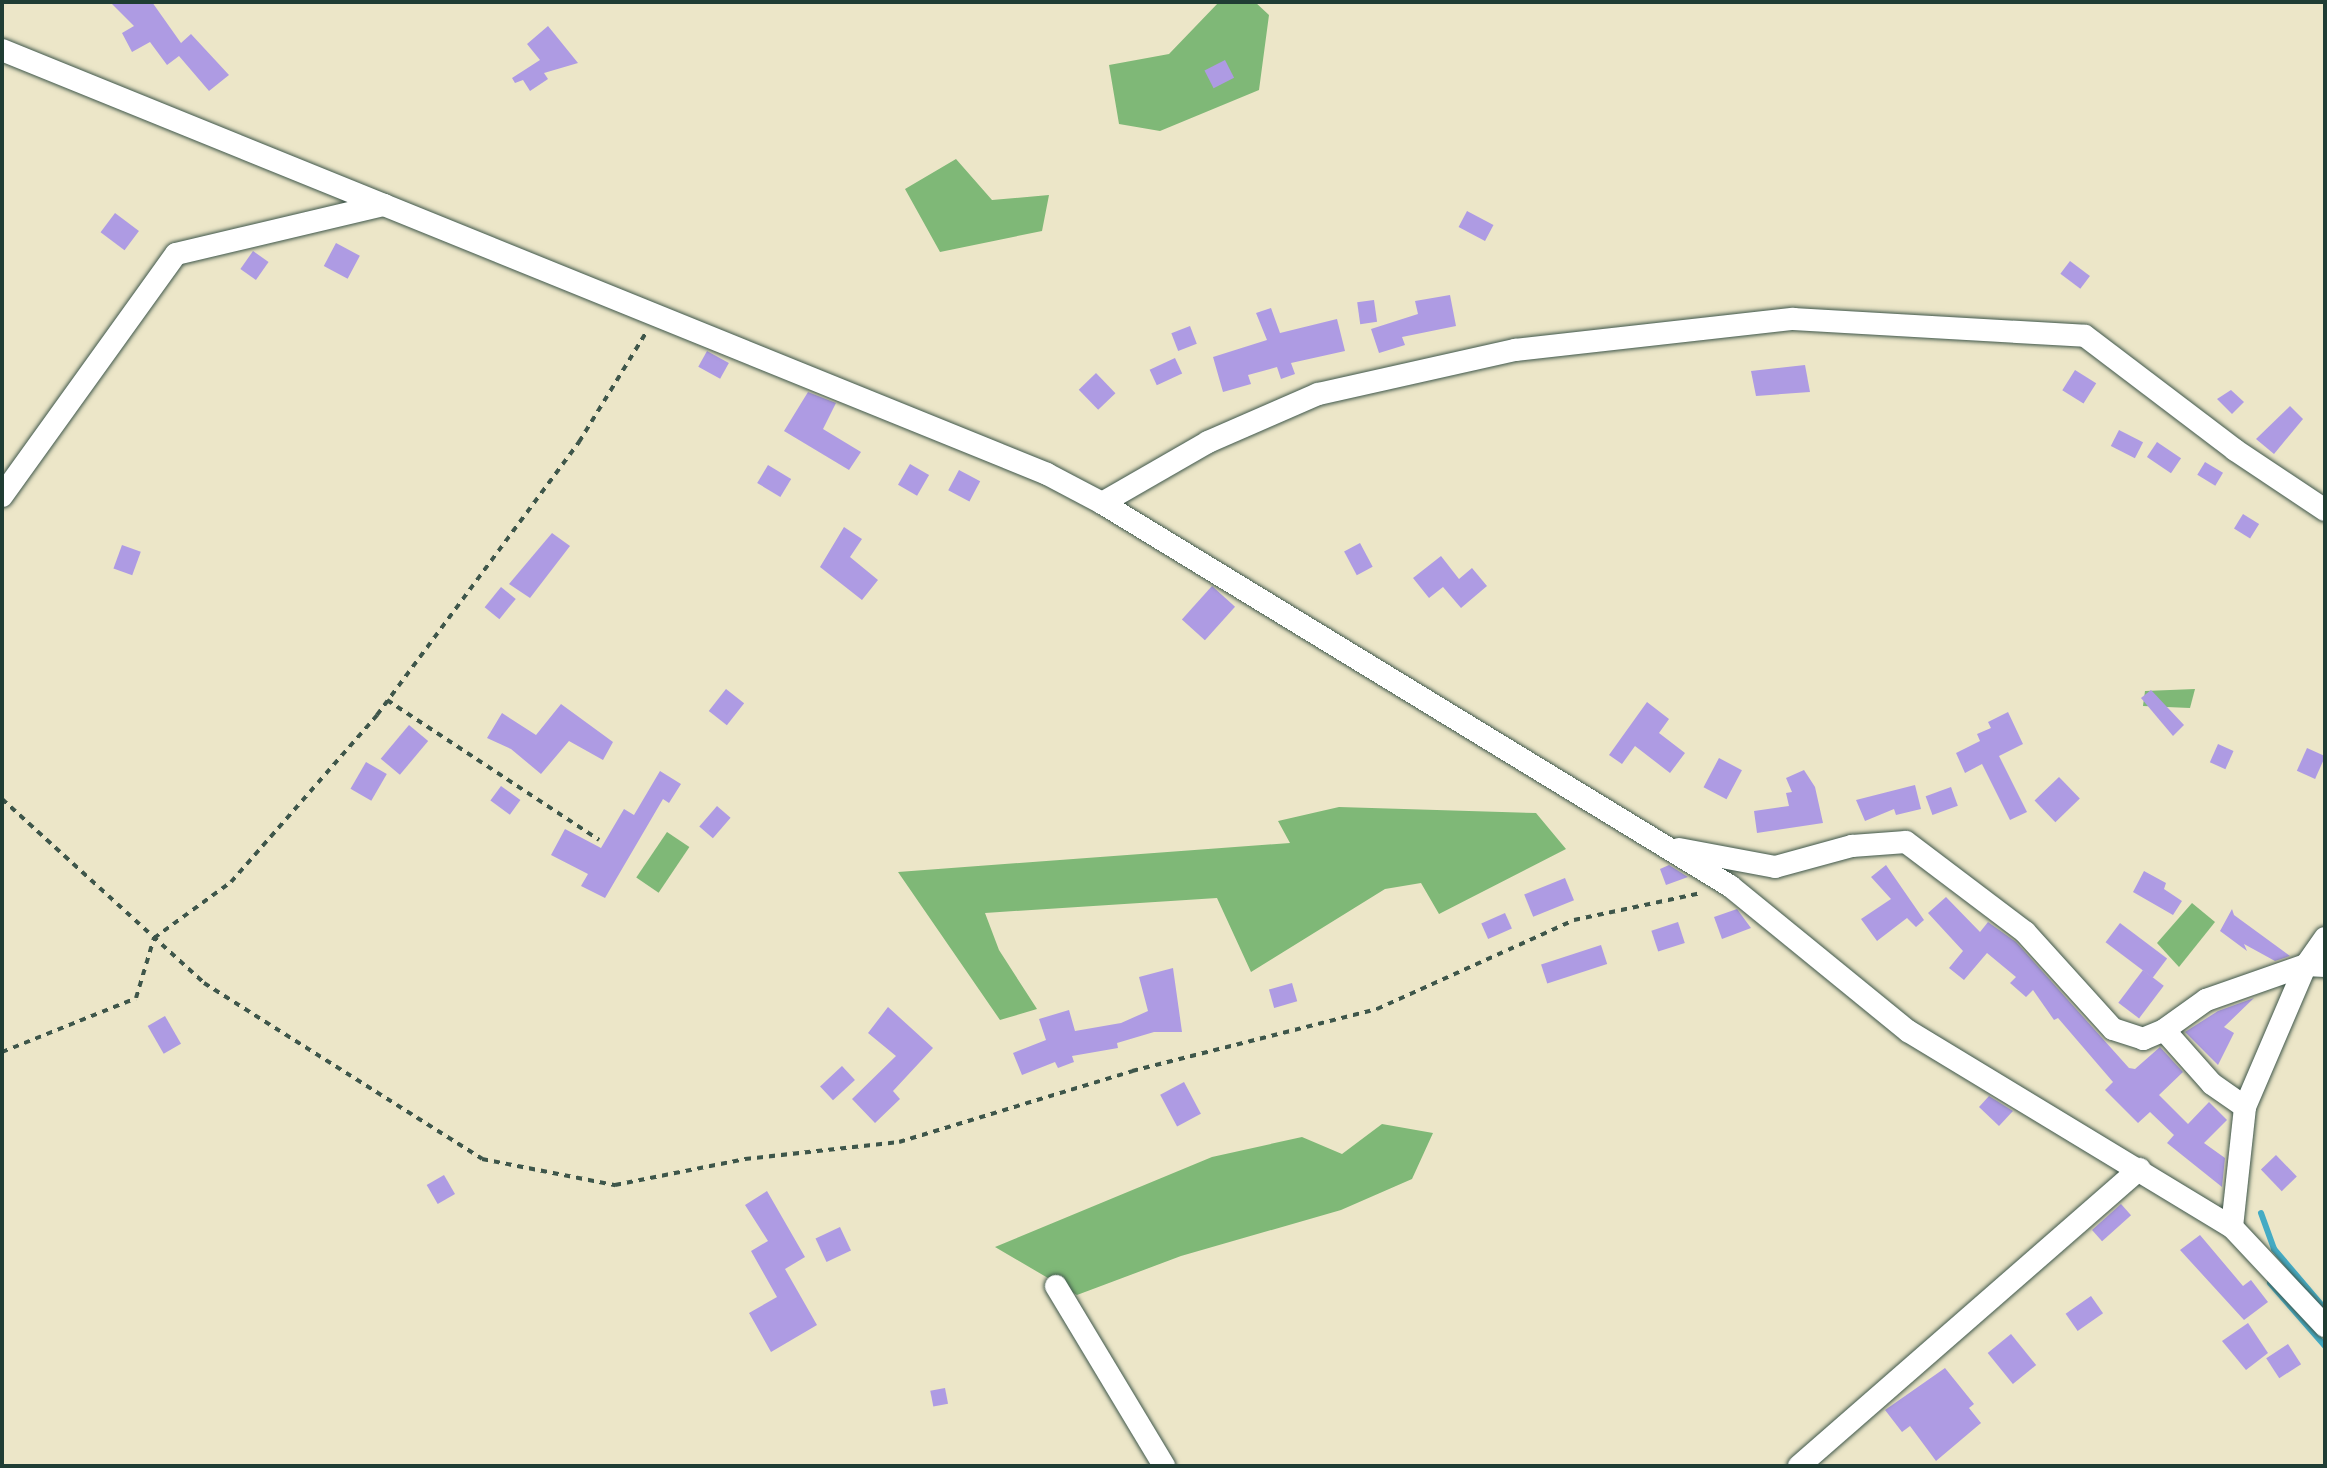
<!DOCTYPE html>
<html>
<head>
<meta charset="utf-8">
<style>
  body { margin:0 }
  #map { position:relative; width:2327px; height:1468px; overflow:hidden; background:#ece6c8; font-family:"Shantell Sans",sans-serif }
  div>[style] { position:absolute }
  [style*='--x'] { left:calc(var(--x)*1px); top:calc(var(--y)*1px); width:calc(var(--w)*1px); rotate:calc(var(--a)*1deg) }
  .forest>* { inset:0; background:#7fb877; transform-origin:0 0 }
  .stream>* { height:6px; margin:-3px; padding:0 3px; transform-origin:3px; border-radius:3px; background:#45abc4 }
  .building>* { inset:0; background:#ae9be3; transform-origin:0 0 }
  .path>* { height:4px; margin-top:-2px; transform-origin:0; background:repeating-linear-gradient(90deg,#3e564a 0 6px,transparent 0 12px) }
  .roads { filter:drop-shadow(0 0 2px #3e564a) drop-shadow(0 0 2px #3e564a) }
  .minor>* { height:22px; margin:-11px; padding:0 11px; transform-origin:11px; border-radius:11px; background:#fff }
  span { translate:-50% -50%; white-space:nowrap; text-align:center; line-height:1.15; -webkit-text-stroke:6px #fdfcf7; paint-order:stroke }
  .frame { position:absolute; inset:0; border:4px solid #1f3d34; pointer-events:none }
</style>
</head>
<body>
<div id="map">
  <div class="forest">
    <i style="clip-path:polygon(1219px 2px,1255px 2px,1269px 15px,1259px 90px,1160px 131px,1119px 124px,1109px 65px,1169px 54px)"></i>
    <i style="clip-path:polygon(956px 159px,992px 200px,1049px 195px,1042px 231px,940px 252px,905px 189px)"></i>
    <i style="clip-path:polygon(2195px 689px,2190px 708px,2143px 706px,2145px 691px)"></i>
    <i style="clip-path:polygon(1339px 807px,1536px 813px,1566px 849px,1439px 914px,1421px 883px,1385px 889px,1251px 972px,1217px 898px,985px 913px,999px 950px,1037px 1009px,1000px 1020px,898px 872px,1290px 843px,1278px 821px)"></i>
    <i style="left:667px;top:832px;width:27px;height:55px;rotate:34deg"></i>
    <i style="clip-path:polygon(2192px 903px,2215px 922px,2179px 967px,2157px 943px)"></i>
    <i style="clip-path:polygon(1382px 1124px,1433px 1133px,1412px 1179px,1341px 1210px,1181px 1256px,1077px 1295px,995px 1247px,1212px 1157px,1302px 1137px,1342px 1154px)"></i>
  </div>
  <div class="stream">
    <i style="--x:2261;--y:1213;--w:38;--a:70"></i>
    <i style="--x:2274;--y:1249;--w:79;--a:49.6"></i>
    <i style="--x:2270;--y:1283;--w:84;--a:48.9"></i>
  </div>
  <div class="building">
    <i style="clip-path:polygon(110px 2px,152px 2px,181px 43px,191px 34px,229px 75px,209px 91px,179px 56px,167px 65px,150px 42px,132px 52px,122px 33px,134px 26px)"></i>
    <i style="clip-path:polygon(548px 26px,578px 63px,544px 73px,548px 79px,530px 91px,523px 80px,515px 83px,512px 78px,540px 60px,527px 44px)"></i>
    <i style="left:1225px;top:60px;width:20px;height:23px;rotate:63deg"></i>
    <i style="left:1467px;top:211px;width:30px;height:18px;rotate:28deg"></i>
    <i style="left:115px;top:213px;width:30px;height:24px;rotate:37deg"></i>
    <i style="left:336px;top:243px;width:27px;height:26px;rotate:28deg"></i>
    <i style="left:253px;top:251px;width:19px;height:22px;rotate:35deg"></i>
    <i style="left:2070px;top:261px;width:25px;height:16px;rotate:37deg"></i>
    <i style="clip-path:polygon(1450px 295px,1456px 326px,1402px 337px,1405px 345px,1379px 353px,1371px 329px,1418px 314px,1415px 301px)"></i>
    <i style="left:1374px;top:300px;width:22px;height:17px;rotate:82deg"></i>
    <i style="clip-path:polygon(1271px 308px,1280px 333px,1337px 319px,1345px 351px,1291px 363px,1295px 374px,1281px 379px,1277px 367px,1248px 375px,1251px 384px,1223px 392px,1213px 357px,1267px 340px,1256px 313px)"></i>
    <i style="left:1190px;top:326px;width:19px;height:20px;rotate:69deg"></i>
    <i style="left:707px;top:351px;width:25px;height:18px;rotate:29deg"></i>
    <i style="left:1175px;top:358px;width:17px;height:28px;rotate:65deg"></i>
    <i style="clip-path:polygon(1805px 365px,1810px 392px,1756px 396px,1751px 371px)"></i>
    <i style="left:2075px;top:370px;width:25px;height:24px;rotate:32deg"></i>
    <i style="left:1096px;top:373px;width:28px;height:24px;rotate:46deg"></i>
    <i style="clip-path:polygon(2231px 390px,2244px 402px,2232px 414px,2217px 399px)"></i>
    <i style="clip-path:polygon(808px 392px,836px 403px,823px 429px,861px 452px,849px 470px,784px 431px)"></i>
    <i style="clip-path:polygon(2290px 406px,2303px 419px,2274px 454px,2256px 439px)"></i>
    <i style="left:2119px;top:430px;width:27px;height:18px;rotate:27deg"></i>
    <i style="left:2157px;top:442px;width:29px;height:18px;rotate:34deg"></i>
    <i style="left:2205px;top:462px;width:21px;height:15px;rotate:31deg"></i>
    <i style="left:910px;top:464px;width:22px;height:24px;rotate:30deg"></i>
    <i style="left:768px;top:465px;width:27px;height:21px;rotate:31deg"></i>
    <i style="left:959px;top:470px;width:24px;height:23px;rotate:28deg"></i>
    <i style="left:2243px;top:514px;width:19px;height:17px;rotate:32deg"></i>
    <i style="clip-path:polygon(844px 527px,862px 539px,850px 557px,878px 580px,862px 600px,820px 567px)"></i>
    <i style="clip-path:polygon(552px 533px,570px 546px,530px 598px,509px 584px)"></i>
    <i style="left:1360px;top:543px;width:27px;height:18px;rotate:62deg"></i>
    <i style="left:122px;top:545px;width:20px;height:25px;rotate:20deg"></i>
    <i style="clip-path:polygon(1441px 556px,1459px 579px,1472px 568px,1487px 586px,1461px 608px,1443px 587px,1429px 598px,1413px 578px)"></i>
    <i style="left:1212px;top:586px;width:31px;height:45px;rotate:42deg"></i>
    <i style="left:501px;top:587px;width:19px;height:26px;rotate:39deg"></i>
    <i style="left:726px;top:689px;width:23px;height:28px;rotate:38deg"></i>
    <i style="clip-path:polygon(2151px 690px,2184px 725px,2173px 736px,2141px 698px)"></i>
    <i style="clip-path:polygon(1647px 702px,1669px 719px,1659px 733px,1685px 753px,1670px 773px,1635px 746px,1622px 764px,1609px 755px)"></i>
    <i style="clip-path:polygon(561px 704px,613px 742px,603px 760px,569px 741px,541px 774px,511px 749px,487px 738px,502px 713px,536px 735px)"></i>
    <i style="clip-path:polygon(2008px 712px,2023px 744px,1999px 756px,2027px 812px,2010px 820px,1982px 764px,1965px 773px,1956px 753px,1980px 741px,1977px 734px,1991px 728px,1988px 722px)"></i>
    <i style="left:409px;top:725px;width:25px;height:44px;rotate:40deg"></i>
    <i style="left:2218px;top:744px;width:17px;height:20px;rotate:24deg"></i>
    <i style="left:2307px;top:748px;width:20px;height:25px;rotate:24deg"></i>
    <i style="left:1719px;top:758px;width:26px;height:33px;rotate:28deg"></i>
    <i style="left:366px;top:762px;width:24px;height:31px;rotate:30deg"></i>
    <i style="clip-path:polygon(1804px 770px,1815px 787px,1823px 823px,1757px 833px,1754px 811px,1789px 806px,1786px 793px,1792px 792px,1786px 778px)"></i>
    <i style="clip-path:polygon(660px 771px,681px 784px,669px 803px,663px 799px,605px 898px,581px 886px,588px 874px,551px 855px,565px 829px,601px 848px,624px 809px,634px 815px)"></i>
    <i style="left:2059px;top:777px;width:30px;height:34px;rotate:46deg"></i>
    <i style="clip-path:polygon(1915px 785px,1921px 809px,1896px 815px,1894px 809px,1865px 821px,1856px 800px)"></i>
    <i style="left:501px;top:786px;width:24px;height:18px;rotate:36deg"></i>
    <i style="left:1951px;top:787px;width:20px;height:27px;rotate:70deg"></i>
    <i style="left:717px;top:806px;width:18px;height:27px;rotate:41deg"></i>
    <i style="clip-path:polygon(1669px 865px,1688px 877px,1666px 885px,1660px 869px)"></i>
    <i style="clip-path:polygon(1886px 865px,1924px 920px,1916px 927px,1907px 918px,1877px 941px,1861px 919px,1891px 899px,1871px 877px)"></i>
    <i style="clip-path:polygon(2144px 871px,2166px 883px,2164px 889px,2182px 901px,2173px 915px,2133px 892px)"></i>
    <i style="left:1565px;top:878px;width:24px;height:44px;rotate:68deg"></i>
    <i style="clip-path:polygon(1946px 897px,1980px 932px,1988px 922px,2016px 942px,2129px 1068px,2135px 1069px,2160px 1047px,2183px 1072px,2159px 1095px,2188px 1124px,2209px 1102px,2227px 1120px,2204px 1143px,2225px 1158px,2222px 1187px,2167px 1143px,2174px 1135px,2150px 1112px,2138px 1123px,2105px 1090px,2113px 1082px,2058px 1018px,2054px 1020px,2033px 990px,2026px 997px,2010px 983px,2016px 977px,1987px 953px,1964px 980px,1949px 968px,1963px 951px,1928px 913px)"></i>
    <i style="clip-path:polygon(1737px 909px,1751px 928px,1722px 939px,1714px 917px)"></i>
    <i style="clip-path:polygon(2232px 909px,2234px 915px,2290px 956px,2275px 961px,2244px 944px,2247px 951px,2220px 931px)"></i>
    <i style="left:1505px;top:913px;width:17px;height:26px;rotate:66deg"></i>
    <i style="left:1678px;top:922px;width:22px;height:28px;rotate:72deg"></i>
    <i style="left:2120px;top:923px;width:59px;height:24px;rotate:37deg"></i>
    <i style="left:1601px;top:945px;width:20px;height:63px;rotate:72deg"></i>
    <i style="clip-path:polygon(1173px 968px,1182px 1032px,1154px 1032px,1117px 1043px,1118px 1048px,1072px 1056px,1074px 1062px,1058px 1068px,1055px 1062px,1022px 1075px,1013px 1053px,1046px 1040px,1039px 1019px,1069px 1010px,1075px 1031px,1121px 1023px,1148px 1011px,1139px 977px)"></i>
    <i style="left:2143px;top:970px;width:26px;height:41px;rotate:37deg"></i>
    <i style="left:1292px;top:983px;width:19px;height:24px;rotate:74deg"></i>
    <i style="clip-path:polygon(2254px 998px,2224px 1027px,2234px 1033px,2218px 1065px,2185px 1032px,2218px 1011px)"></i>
    <i style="clip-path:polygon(888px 1007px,933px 1048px,893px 1091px,900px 1099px,875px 1123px,852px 1099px,896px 1056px,868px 1033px)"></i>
    <i style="left:165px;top:1016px;width:32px;height:20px;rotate:60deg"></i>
    <i style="left:842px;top:1066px;width:19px;height:30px;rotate:47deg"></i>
    <i style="left:1184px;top:1082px;width:36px;height:27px;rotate:62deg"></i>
    <i style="clip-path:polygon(1989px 1096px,2013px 1111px,1999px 1126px,1979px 1107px)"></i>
    <i style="left:2276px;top:1155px;width:30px;height:21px;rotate:46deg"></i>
    <i style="left:444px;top:1175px;width:22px;height:20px;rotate:60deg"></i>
    <i style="clip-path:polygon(767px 1191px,805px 1257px,785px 1269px,817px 1325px,771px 1352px,749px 1313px,777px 1297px,751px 1251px,768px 1241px,745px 1205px)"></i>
    <i style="left:2121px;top:1204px;width:15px;height:39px;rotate:48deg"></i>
    <i style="left:840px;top:1227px;width:26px;height:27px;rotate:65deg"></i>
    <i style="clip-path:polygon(2200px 1235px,2243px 1286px,2251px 1280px,2268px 1302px,2244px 1320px,2180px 1250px)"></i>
    <i style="left:2091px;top:1296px;width:21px;height:31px;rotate:55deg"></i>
    <i style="clip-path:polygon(2248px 1323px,2268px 1353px,2246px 1370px,2222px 1341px)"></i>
    <i style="left:2011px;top:1334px;width:40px;height:30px;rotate:51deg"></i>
    <i style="left:2288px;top:1344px;width:24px;height:26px;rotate:57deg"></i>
    <i style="clip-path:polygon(1945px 1368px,1974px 1404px,1969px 1408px,1981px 1423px,1936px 1461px,1910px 1426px,1902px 1432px,1885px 1410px)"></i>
    <i style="left:945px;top:1388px;width:16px;height:15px;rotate:79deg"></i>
  </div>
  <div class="path">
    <i style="--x:387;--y:700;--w:254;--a:33.4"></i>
    <i style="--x:2;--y:799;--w:273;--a:42.3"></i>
    <i style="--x:204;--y:983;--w:329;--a:32.3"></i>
    <i style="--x:482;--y:1159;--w:136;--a:11.1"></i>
    <i style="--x:615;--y:1185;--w:133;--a:-11.3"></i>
    <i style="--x:745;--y:1159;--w:155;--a:-6.3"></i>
    <i style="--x:899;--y:1142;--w:244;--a:-16.9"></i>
    <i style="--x:1132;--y:1071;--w:253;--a:-14.2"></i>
    <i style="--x:1377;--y:1009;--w:216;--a:-24.3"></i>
    <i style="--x:1574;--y:920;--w:130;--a:-12"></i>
    <i style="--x:2;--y:1052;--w:144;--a:-21.9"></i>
    <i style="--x:136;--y:998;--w:63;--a:-73.3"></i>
    <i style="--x:154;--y:938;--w:95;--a:-36"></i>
    <i style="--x:231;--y:882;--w:222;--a:-48.8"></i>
    <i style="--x:377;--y:715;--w:340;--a:-53.5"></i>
    <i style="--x:579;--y:442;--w:130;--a:-58.5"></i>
  </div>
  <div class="roads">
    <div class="minor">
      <i style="--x:2;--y:50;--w:1128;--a:22.08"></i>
      <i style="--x:1047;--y:474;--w:62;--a:27.8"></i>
      <i style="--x:1102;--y:503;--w:736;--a:31.38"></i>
      <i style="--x:1730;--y:886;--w:230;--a:39.2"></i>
      <i style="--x:1908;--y:1031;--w:379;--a:31.2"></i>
      <i style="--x:2232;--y:1227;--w:136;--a:46.8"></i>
      <i style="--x:2;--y:496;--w:298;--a:-54.3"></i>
      <i style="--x:176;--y:254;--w:214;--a:-13.3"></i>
      <i style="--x:1102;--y:503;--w:122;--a:-29.9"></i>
      <i style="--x:1208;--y:442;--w:120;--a:-23.6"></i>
      <i style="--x:1318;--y:394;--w:202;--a:-12.6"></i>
      <i style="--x:1515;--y:350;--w:280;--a:-6.4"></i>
      <i style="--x:1793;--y:319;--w:292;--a:3.3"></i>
      <i style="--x:2085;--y:336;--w:188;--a:37.2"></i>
      <i style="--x:2235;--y:450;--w:108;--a:33.7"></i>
      <i style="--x:1679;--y:849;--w:98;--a:10.6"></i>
      <i style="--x:1775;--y:867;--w:80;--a:-15.3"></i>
      <i style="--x:1852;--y:846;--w:54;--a:-4.2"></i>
      <i style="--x:1906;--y:842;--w:149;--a:37.1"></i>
      <i style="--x:2025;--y:932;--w:131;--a:47.8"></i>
      <i style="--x:2113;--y:1029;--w:32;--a:18"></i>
      <i style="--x:2143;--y:1039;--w:23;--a:-23"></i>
      <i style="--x:2245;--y:1107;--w:40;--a:-145.1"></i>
      <i style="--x:2212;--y:1084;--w:72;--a:-131.6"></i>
      <i style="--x:2164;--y:1030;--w:52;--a:-35.5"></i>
      <i style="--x:2206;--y:1000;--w:106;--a:-19.3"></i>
      <i style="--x:2306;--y:965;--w:19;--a:3"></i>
      <i style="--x:2232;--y:1227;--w:121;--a:-83.8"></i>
      <i style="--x:2245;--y:1107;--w:155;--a:-66.8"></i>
      <i style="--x:2306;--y:965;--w:33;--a:-55"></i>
      <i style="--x:1056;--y:1286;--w:210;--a:59"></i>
      <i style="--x:1799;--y:1466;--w:452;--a:-41.1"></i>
    </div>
  </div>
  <div class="frame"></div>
</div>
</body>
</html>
